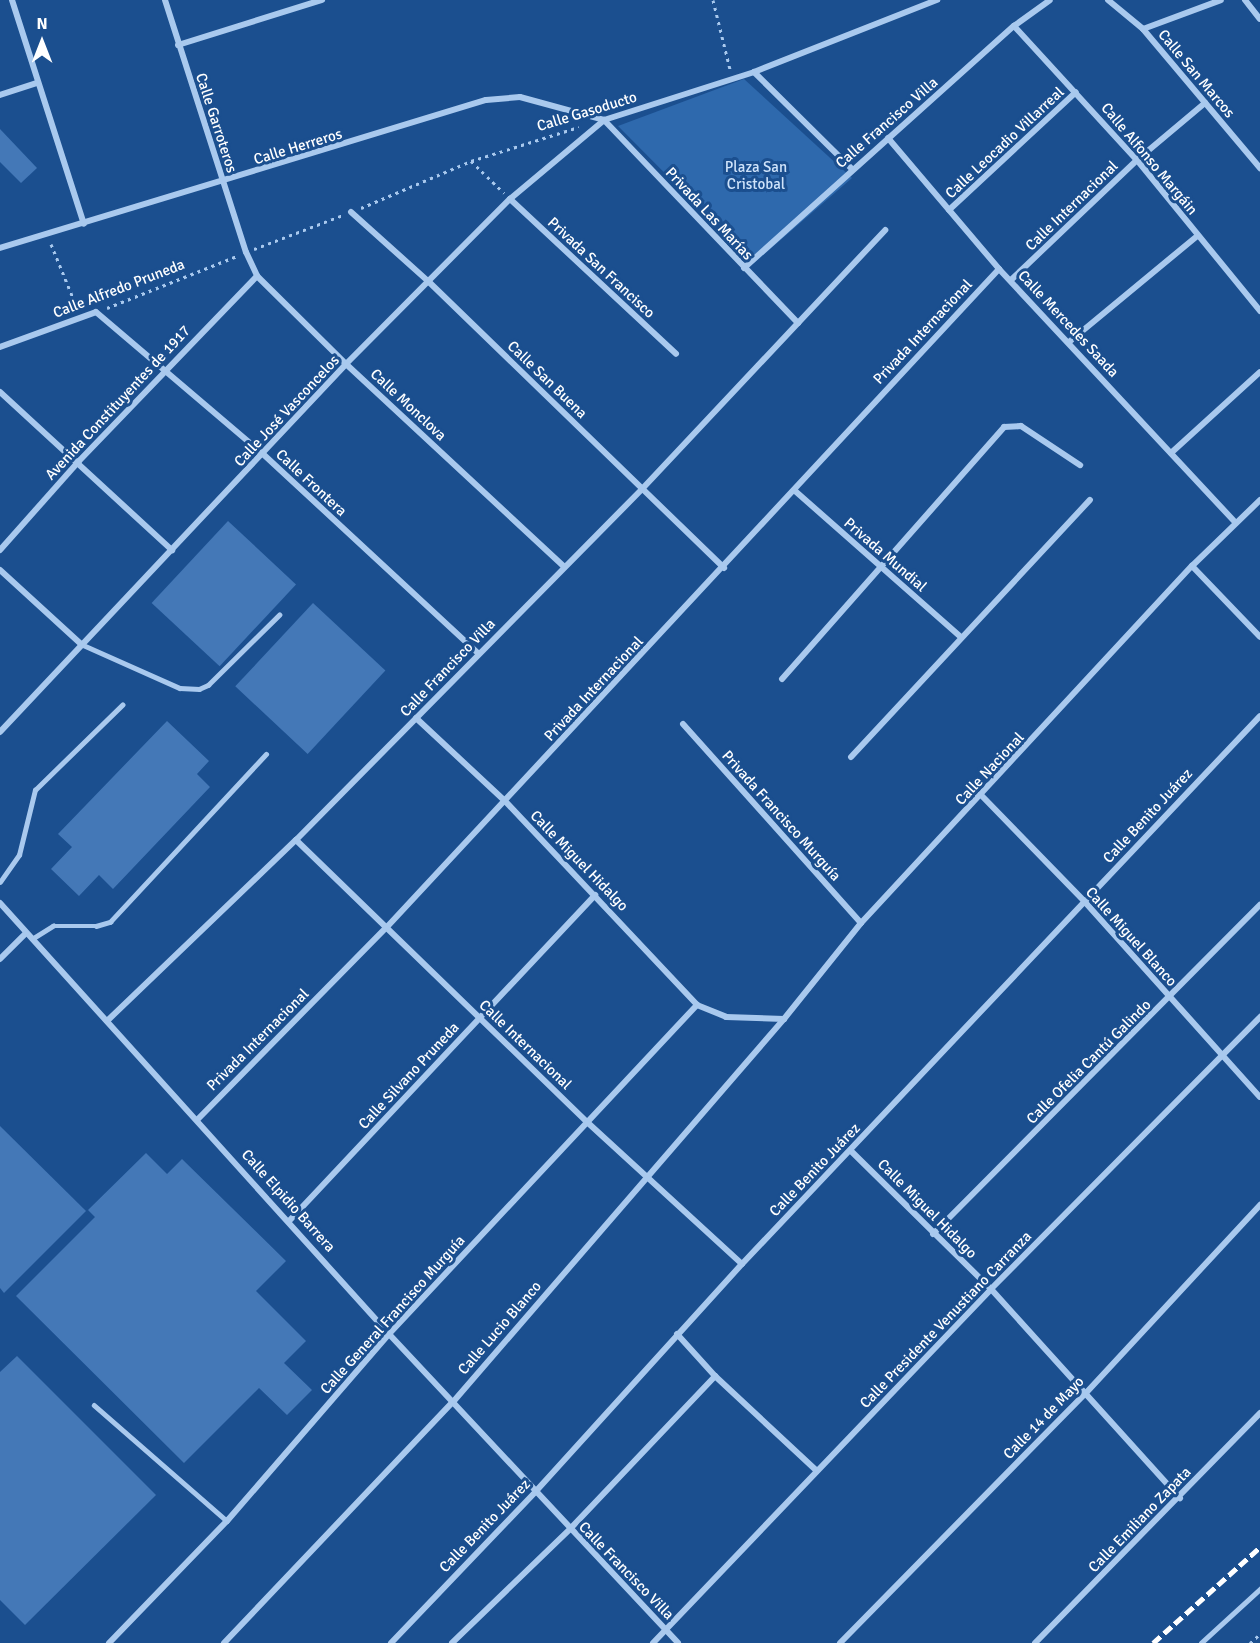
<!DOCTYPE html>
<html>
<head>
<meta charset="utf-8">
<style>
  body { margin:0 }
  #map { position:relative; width:1260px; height:1643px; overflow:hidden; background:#1b4f8f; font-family:Signika,sans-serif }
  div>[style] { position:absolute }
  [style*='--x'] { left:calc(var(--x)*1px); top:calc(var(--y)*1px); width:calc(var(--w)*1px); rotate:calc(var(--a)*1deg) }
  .green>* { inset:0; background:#2e69ad }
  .building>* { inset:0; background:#4478b7; transform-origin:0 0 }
  .path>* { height:3px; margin-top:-1.5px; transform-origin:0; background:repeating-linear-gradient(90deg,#a9c9ee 0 3px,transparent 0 7.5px) }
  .service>* { height:4.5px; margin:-2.25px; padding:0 2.25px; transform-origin:2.25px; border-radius:2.25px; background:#a9c9ee }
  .minor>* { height:6px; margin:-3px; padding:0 3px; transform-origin:3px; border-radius:3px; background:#a9c9ee }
  .rail>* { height:4.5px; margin-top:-2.25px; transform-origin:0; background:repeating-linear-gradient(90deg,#fff 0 10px,transparent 0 14.5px) }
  span { translate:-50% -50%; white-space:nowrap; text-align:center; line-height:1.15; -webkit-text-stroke:6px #1b4f8f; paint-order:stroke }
  .street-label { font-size:15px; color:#fff }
  .park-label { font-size:15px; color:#cfe3fa }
  .north { position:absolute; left:12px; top:12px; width:60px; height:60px; -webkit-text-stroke:4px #1b4f8f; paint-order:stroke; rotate:0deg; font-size:16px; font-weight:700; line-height:24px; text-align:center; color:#fff }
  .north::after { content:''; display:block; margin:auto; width:21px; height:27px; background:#fff; clip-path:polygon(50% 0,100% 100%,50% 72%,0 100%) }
</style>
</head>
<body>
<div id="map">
  <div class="green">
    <i style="clip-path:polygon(744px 79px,852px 178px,754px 263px,618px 126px)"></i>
  </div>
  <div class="building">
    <i style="clip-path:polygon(0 129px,37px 168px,21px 183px,0 162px)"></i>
    <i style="left:228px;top:521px;width:93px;height:112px;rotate:43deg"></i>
    <i style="left:313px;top:603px;width:99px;height:114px;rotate:43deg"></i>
    <i style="clip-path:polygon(167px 721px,209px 761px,197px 774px,210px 787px,113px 889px,99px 875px,79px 896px,51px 869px,72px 847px,58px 834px)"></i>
    <i style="clip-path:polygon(0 1126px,86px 1211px,4px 1293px,0 1288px)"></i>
    <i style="clip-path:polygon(146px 1153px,167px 1174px,182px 1159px,286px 1261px,256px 1291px,306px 1341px,284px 1363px,312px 1390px,287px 1415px,259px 1388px,184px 1463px,16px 1296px,95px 1217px,88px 1210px)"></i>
    <i style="clip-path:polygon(17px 1356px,156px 1495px,25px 1625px,0 1600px,0 1372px)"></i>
  </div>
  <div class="path">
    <i style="--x:713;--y:0;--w:71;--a:76.2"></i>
    <i style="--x:471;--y:161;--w:46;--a:44.1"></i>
    <i style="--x:361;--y:208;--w:120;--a:-23.1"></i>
    <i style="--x:471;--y:161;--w:113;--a:-17.5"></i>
    <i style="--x:51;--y:244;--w:71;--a:67.8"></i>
    <i style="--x:254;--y:249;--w:95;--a:-20.9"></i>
    <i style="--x:107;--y:308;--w:140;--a:-21.8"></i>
    <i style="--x:1250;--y:1643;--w:13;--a:-42"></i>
  </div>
  <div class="service">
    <i style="--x:81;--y:644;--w:108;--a:24"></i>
    <i style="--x:180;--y:688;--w:19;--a:3"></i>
    <i style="--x:199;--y:689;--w:10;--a:-24"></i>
    <i style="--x:208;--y:685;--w:100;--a:-44.6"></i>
    <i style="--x:0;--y:882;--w:33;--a:-55"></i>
    <i style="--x:19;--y:855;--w:67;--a:-76.2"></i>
    <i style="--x:35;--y:790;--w:122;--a:-44.3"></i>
    <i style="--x:32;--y:939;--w:25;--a:-32"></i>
    <i style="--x:53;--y:926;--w:43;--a:0"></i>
    <i style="--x:96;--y:926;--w:15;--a:-16"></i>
    <i style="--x:110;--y:922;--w:229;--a:-47.1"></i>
    <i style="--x:94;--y:1405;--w:176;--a:41.1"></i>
    <i style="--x:1201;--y:1643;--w:80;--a:-42.5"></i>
  </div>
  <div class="minor">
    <i style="--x:12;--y:0;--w:235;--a:72.2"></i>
    <i style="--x:165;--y:0;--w:265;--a:72.2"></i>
    <i style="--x:246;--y:252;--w:26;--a:65"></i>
    <i style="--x:257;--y:276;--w:125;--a:44.7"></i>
    <i style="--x:346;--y:364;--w:296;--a:42.9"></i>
    <i style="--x:1108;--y:0;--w:45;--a:39.6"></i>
    <i style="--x:1143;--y:29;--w:182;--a:49.9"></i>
    <i style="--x:1245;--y:0;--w:24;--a:52"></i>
    <i style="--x:1014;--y:26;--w:182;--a:47.5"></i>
    <i style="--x:1137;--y:160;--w:195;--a:50.8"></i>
    <i style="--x:1143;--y:29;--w:83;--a:-20.4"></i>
    <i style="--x:178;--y:45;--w:151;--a:-17.4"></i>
    <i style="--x:754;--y:72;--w:138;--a:44.7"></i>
    <i style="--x:0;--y:95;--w:39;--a:-18"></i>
    <i style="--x:604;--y:120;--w:281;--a:46.3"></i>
    <i style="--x:888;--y:138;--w:172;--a:49.7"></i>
    <i style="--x:999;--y:269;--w:347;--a:47"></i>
    <i style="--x:510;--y:199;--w:227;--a:43"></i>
    <i style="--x:949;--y:210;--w:173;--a:-42.9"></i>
    <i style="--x:351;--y:212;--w:105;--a:41.9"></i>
    <i style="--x:429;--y:282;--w:411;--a:44.1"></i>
    <i style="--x:0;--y:248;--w:508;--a:-16.94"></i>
    <i style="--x:486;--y:100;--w:34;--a:-5"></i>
    <i style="--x:520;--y:97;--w:87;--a:15.3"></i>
    <i style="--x:744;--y:268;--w:363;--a:-41.9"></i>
    <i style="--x:1014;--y:26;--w:44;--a:-35.8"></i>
    <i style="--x:1011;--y:280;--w:174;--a:-43.6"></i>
    <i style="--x:1137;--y:160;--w:89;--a:-40"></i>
    <i style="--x:1069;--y:342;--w:166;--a:-39.6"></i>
    <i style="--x:0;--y:347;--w:102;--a:-20"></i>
    <i style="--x:96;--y:312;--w:219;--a:40.4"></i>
    <i style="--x:263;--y:454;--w:293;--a:42.8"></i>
    <i style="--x:0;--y:392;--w:234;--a:42.6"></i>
    <i style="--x:1171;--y:453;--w:120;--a:-42.3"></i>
    <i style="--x:794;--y:490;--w:222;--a:41.4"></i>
    <i style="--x:0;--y:550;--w:119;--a:-48.4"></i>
    <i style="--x:79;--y:461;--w:257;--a:-46.1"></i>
    <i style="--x:1192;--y:566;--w:98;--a:46.2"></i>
    <i style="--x:0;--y:570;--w:110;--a:42.4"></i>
    <i style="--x:782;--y:679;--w:336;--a:-48.6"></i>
    <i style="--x:1004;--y:427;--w:17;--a:-3"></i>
    <i style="--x:1021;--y:426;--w:71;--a:33.5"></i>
    <i style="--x:416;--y:718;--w:122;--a:43"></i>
    <i style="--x:505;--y:801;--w:280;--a:46.7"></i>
    <i style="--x:697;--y:1005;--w:31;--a:22"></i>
    <i style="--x:726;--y:1017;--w:58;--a:2"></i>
    <i style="--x:784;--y:1019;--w:123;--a:-51.3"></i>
    <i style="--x:861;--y:923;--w:487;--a:-47.2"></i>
    <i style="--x:1192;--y:566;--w:95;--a:-44.1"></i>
    <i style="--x:683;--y:724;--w:267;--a:48.2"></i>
    <i style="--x:0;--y:732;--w:505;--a:-46.76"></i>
    <i style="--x:346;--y:364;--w:233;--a:-45.2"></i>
    <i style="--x:510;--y:199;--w:123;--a:-40"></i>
    <i style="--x:604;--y:120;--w:157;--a:-17.7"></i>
    <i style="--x:754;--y:72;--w:197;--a:-21.5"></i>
    <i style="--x:851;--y:757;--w:351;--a:-47.1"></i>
    <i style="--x:982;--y:796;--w:146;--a:45.8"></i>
    <i style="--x:1084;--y:901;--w:263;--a:48.1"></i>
    <i style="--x:296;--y:840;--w:405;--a:44.1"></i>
    <i style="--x:587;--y:1122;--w:210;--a:42.5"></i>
    <i style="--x:0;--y:903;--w:581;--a:47.93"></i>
    <i style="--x:389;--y:1334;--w:423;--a:46.9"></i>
    <i style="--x:0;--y:959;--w:37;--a:-45"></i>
    <i style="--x:107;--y:1021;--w:262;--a:-43.8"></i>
    <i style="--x:296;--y:840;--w:494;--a:-45.4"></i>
    <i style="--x:643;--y:488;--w:354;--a:-46.8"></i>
    <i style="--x:198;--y:1119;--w:268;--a:-45.5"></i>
    <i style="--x:386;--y:928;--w:900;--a:-47.07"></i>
    <i style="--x:851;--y:1151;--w:197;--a:44.6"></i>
    <i style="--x:991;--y:1289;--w:282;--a:47.9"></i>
    <i style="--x:290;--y:1220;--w:446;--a:-46.8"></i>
    <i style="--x:933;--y:1234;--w:464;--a:-45.2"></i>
    <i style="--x:677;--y:1334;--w:57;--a:47.9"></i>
    <i style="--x:715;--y:1376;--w:139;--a:43"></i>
    <i style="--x:109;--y:1643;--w:170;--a:-46"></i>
    <i style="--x:227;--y:1521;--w:247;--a:-49.1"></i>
    <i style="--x:389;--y:1334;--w:451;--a:-46.9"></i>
    <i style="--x:224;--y:1643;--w:332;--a:-46.5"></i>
    <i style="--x:453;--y:1402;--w:506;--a:-49.17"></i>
    <i style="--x:391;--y:1643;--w:211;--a:-46.3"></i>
    <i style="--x:537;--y:1490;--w:305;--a:-47.8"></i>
    <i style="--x:742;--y:1264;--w:754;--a:-46.61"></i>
    <i style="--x:452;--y:1643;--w:164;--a:-44"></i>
    <i style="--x:570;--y:1529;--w:211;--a:-46.5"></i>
    <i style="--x:653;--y:1643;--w:489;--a:-46.3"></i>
    <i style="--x:991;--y:1289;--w:383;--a:-45.3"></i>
    <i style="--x:840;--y:1643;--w:349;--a:-45.5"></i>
    <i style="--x:1085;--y:1394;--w:258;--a:-47.2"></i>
    <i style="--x:1035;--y:1643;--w:322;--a:-45.6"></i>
  </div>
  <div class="rail">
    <i style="--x:1153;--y:1643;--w:144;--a:-41.9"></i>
  </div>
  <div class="street-label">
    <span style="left:1196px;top:74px;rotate:50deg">Calle San Marcos</span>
    <span style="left:587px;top:112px;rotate:-17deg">Calle Gasoducto</span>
    <span style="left:216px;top:123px;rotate:72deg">Calle Garroteros</span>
    <span style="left:887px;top:123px;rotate:-41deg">Calle Francisco Villa</span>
    <span style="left:1005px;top:143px;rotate:-43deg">Calle Leocadio Villarreal</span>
    <span style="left:298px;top:147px;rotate:-17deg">Calle Herreros</span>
    <span style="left:1149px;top:159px;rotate:50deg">Calle Alfonso Margáin</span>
    <span style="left:1072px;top:206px;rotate:-44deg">Calle Internacional</span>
    <span style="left:709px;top:214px;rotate:47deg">Privada Las Marías</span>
    <span style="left:601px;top:268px;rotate:43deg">Privada San Francisco</span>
    <span style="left:119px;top:289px;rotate:-21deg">Calle Alfredo Pruneda</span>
    <span style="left:1068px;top:324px;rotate:47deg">Calle Mercedes Saada</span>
    <span style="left:923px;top:332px;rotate:-47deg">Privada Internacional</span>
    <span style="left:547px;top:380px;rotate:44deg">Calle San Buena</span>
    <span style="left:118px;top:403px;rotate:-47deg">Avenida Constituyentes de 1917</span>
    <span style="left:408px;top:405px;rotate:43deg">Calle Monclova</span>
    <span style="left:287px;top:411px;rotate:-47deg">Calle José Vasconcelos</span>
    <span style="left:311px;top:483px;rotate:43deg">Calle Frontera</span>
    <span style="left:885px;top:555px;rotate:41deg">Privada Mundial</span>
    <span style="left:448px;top:668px;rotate:-46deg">Calle Francisco Villa</span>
    <span style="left:594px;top:689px;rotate:-47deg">Privada Internacional</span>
    <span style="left:990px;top:769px;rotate:-47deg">Calle Nacional</span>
    <span style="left:781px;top:816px;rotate:48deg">Privada Francisco Murguía</span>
    <span style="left:1148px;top:816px;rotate:-47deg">Calle Benito Juárez</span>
    <span style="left:579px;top:861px;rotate:46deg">Calle Miguel Hidalgo</span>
    <span style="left:1131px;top:937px;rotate:48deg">Calle Miguel Blanco</span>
    <span style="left:258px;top:1040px;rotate:-45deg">Privada Internacional</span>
    <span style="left:525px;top:1045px;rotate:44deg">Calle Internacional</span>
    <span style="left:1089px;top:1062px;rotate:-45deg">Calle Ofelia Cantú Galindo</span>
    <span style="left:409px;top:1076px;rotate:-47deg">Calle Silvano Pruneda</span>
    <span style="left:815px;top:1170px;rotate:-46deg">Calle Benito Juárez</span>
    <span style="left:288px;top:1201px;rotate:48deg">Calle Elpidio Barrera</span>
    <span style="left:927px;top:1209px;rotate:45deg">Calle Miguel Hidalgo</span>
    <span style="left:393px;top:1315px;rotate:-48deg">Calle General Francisco Murguía</span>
    <span style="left:946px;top:1320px;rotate:-46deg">Calle Presidente Venustiano Carranza</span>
    <span style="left:500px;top:1328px;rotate:-49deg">Calle Lucio Blanco</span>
    <span style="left:1044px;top:1418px;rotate:-46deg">Calle 14 de Mayo</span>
    <span style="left:1140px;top:1520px;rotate:-46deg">Calle Emiliano Zapata</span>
    <span style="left:485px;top:1526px;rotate:-46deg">Calle Benito Juárez</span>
    <span style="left:626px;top:1571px;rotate:46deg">Calle Francisco Villa</span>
  </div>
  <div class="park-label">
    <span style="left:756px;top:176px">Plaza San<br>Cristobal</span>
  </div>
  <div class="north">N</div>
</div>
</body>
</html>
